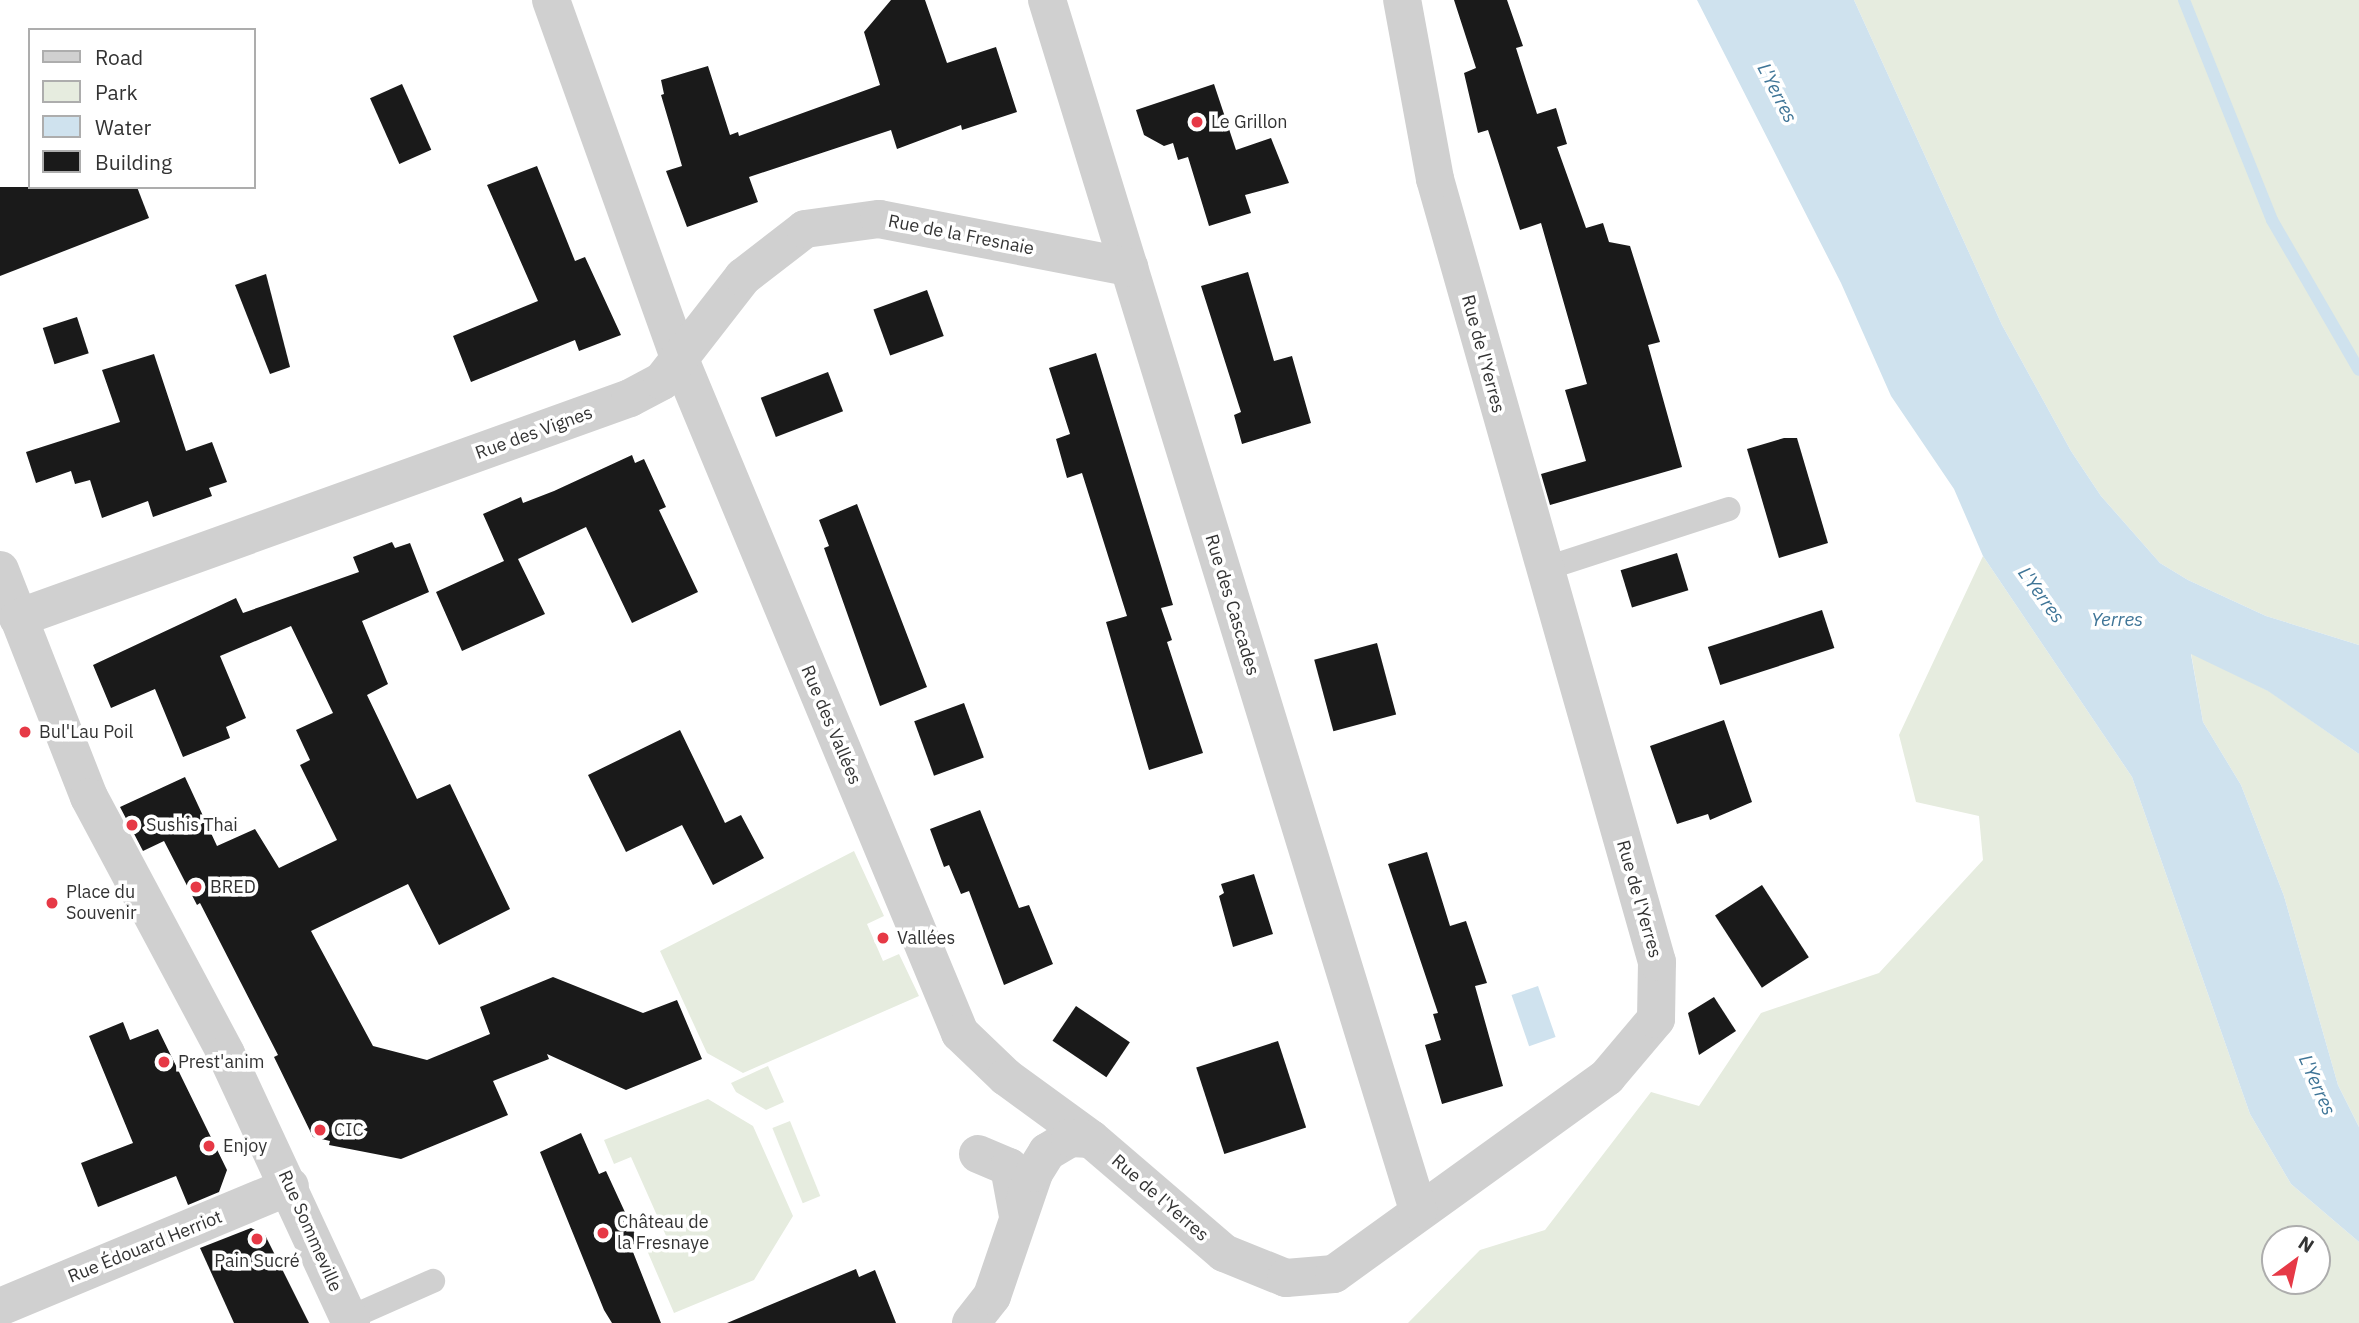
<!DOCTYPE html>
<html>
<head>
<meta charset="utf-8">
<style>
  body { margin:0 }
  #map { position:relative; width:2359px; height:1323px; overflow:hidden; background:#fff; font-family:"IBM Plex Sans",sans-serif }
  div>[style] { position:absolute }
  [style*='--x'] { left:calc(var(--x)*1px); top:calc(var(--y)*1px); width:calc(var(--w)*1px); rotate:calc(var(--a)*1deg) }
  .green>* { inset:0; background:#e6ecdf; transform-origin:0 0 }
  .water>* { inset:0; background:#cfe2ee; transform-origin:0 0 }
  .stream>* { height:12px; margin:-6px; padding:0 6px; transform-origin:6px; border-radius:6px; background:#cfe2ee }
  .building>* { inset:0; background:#1a1a1a; transform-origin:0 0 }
  .service>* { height:24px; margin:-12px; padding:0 12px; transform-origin:12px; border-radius:12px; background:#d0d0d0 }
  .minor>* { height:38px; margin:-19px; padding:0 19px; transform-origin:19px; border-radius:19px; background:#d0d0d0 }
  .dots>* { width:19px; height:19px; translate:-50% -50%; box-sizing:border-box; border:4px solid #fff; border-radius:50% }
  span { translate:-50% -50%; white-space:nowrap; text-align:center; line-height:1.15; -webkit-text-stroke:7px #fff; paint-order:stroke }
  .poi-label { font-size:18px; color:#333 }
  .left { translate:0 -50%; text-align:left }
  .street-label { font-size:18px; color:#333 }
  .water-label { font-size:19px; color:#3f7597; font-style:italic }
  .legend { position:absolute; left:28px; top:28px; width:228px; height:161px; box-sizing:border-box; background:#fff; border:2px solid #adadad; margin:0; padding:9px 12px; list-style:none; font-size:21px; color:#333 }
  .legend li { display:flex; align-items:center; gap:14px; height:35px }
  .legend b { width:35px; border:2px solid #adadad }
  .north { position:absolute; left:2261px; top:1225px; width:70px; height:70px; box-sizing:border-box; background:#fff; border:2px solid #adadad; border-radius:50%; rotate:33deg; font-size:19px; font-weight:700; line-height:28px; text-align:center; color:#333 }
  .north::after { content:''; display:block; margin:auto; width:24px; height:32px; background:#e63946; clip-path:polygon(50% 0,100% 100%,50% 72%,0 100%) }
</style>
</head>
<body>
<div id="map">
  <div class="green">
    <i style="clip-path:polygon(1854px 0,2359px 0,2359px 645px,2266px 616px,2188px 580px,2160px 563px,2101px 496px,2071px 451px,2002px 325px)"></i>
    <i style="clip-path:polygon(evenodd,1983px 556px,2132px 777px,2250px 1114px,2291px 1184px,2359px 1242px,2359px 1323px,1408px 1323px,1480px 1250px,1545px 1230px,1651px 1092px,1699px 1106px,1761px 1013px,1879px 973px,1983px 860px,1979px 816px,1916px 802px,1899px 735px,1983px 556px,2275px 1239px,2317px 1239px,2317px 1281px,2275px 1281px,2275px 1239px)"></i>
    <i style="clip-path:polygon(2191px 653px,2269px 691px,2359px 754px,2359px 1127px,2338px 1085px,2284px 896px,2241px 785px,2203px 722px)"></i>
    <i style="clip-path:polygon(854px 851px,884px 916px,867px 924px,883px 961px,899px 954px,919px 996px,743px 1073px,707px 1053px,660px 951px)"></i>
    <i style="clip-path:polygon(768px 1066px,784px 1102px,766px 1110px,736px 1092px,731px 1083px)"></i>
    <i style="clip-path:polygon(708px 1099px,753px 1126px,793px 1216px,754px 1280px,674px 1313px,646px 1248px,667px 1238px,631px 1157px,614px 1164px,604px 1140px)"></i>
    <i style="left:790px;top:1121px;width:81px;height:19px;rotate:68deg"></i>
  </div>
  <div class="water">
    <i style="clip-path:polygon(1697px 0,1854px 0,2002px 325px,2071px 451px,2101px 496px,2160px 563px,2188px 580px,2266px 616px,2359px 645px,2359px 754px,2268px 691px,2191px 654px,2203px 722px,2241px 785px,2284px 896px,2338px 1085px,2359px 1127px,2359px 1242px,2291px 1184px,2250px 1114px,2132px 777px,1983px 556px,1954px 489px,1891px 396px,1841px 283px)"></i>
    <i style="left:1538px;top:986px;width:54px;height:28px;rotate:71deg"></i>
  </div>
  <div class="stream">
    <i style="--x:2184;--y:0;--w:237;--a:68.2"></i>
    <i style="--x:2272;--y:220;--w:173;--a:59.9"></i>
  </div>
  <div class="building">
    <i style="clip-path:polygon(891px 0,925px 0,947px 63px,996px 47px,1017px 112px,962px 130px,961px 125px,897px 149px,891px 130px,749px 177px,758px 202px,687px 227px,666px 171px,682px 166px,661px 95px,664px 94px,661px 80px,708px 66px,730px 135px,738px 132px,739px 136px,880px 85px,864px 32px)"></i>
    <i style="clip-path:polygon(1454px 0,1507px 0,1523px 46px,1516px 48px,1537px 114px,1556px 108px,1567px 144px,1557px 147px,1586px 228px,1603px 223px,1609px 242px,1630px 246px,1660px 342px,1648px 345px,1682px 467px,1550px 505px,1541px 474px,1586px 461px,1565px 390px,1587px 384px,1541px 223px,1520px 230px,1488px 130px,1478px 133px,1464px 73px,1476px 68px)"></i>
    <i style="left:402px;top:84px;width:72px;height:35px;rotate:66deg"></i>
    <i style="clip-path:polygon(1214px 84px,1236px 150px,1271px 138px,1289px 183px,1245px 195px,1251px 213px,1209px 226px,1188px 157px,1178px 160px,1173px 143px,1164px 146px,1144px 135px,1136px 110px)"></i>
    <i style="clip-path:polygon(537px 166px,575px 261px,585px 257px,621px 335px,579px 351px,575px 340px,471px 382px,453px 336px,538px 301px,487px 185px)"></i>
    <i style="clip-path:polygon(0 187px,137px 187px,149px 218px,0 276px)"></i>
    <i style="clip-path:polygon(1248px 272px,1274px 361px,1292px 356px,1311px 423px,1242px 444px,1234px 415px,1241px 412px,1201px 286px)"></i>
    <i style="clip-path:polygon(266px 274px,290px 367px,270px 374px,235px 285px)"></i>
    <i style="left:927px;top:290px;width:49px;height:57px;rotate:70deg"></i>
    <i style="left:77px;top:317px;width:38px;height:36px;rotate:72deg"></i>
    <i style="clip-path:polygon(1096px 353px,1173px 605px,1161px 608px,1172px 640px,1167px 642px,1203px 753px,1149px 770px,1106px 622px,1127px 616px,1082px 473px,1067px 478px,1056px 439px,1070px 434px,1049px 368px)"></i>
    <i style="clip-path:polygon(154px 354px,186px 451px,212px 442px,227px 482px,209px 488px,212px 496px,153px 517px,148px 501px,102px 518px,90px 480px,75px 484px,71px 471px,36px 483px,26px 452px,120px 422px,102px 370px)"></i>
    <i style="left:828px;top:372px;width:42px;height:72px;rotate:69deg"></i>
    <i style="clip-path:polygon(1784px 438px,1797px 438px,1828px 543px,1779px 558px,1747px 449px)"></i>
    <i style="clip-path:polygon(632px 455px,635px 463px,644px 459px,666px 507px,659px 510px,698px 592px,632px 623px,586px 527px,518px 559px,545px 614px,462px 651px,436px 592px,504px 561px,483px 514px,521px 497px,523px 503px,554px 491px)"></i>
    <i style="clip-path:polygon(857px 504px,927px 687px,880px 706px,824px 548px,829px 546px,819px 520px)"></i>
    <i style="clip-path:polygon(392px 542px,395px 548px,410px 543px,429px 592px,362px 621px,388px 684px,367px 695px,417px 799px,450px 784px,510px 909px,439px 945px,408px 884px,311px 931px,373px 1046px,427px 1060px,490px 1034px,480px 1007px,553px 977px,643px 1013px,677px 1000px,702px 1059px,626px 1090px,547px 1054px,549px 1059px,493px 1081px,508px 1115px,401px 1159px,329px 1145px,330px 1141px,313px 1137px,274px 1057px,278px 1055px,200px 903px,197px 905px,164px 841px,143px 851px,120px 807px,185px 777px,217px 846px,255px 829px,279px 868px,337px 840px,300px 765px,310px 760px,296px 730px,333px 713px,291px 626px,220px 656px,246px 718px,226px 727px,230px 738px,183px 757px,155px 689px,111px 708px,93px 665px,236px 598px,243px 613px,359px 572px,353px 557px)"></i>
    <i style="left:1677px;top:553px;width:39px;height:59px;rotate:73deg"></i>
    <i style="left:1822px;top:610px;width:40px;height:120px;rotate:72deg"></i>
    <i style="left:1377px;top:643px;width:74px;height:65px;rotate:75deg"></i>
    <i style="left:964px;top:703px;width:58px;height:53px;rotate:70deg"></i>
    <i style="clip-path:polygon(1724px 720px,1752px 802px,1710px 820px,1708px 814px,1677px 824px,1650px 746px)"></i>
    <i style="clip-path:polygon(680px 730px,725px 823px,741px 815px,764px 858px,713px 885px,682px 825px,626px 852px,588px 775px)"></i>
    <i style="clip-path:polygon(980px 810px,1019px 908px,1029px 905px,1053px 964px,1004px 985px,969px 891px,961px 894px,949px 865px,944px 867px,930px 829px)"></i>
    <i style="clip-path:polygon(1427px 852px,1450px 926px,1466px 921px,1487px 983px,1475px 986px,1503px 1086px,1442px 1104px,1425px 1045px,1441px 1040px,1433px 1014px,1438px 1013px,1388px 864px)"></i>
    <i style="clip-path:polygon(1254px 874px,1273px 934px,1233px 947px,1219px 896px,1224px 893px,1221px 884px)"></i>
    <i style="left:1762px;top:885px;width:86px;height:56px;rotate:57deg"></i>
    <i style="clip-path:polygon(1714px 997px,1736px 1031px,1699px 1055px,1688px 1013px)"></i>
    <i style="left:1076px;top:1006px;width:65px;height:42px;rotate:34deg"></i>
    <i style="clip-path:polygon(123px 1022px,130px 1040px,158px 1029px,227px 1170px,219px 1192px,188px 1205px,176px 1176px,98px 1207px,81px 1163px,133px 1143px,89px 1036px)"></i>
    <i style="left:1278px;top:1041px;width:91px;height:86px;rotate:72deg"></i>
    <i style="clip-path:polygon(581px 1133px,599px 1174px,606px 1171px,641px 1247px,633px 1252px,661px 1323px,612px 1323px,604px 1310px,540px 1152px)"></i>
    <i style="clip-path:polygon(251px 1228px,265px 1235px,309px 1323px,234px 1323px,200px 1248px)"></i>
    <i style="clip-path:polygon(856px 1269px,859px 1277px,875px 1270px,896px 1323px,727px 1323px)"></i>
  </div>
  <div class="service">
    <i style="--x:1544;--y:569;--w:194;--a:-18"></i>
    <i style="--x:349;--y:1318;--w:92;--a:-23.8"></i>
  </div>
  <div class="minor">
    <i style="--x:551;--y:0;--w:379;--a:70.3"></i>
    <i style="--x:679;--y:357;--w:732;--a:67.43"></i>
    <i style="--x:960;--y:1033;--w:64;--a:43.7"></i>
    <i style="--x:1006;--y:1077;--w:105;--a:36.1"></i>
    <i style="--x:1091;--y:1139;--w:175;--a:40.6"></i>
    <i style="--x:1224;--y:1253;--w:67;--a:22"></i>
    <i style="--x:1286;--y:1278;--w:48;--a:-4.8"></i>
    <i style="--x:1334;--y:1274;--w:337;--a:-35.8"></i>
    <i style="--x:1607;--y:1077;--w:76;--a:-49.8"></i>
    <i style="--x:1656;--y:1019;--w:57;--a:-89"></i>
    <i style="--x:1657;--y:962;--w:814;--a:-105.83"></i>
    <i style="--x:1435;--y:179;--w:182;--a:-100.4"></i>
    <i style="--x:1047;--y:0;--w:1266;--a:72.95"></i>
    <i style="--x:0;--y:570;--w:244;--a:68.6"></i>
    <i style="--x:89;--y:797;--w:291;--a:61.9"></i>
    <i style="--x:226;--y:1054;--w:297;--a:65.1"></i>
    <i style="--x:18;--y:618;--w:650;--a:-19.77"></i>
    <i style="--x:630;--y:398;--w:36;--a:-28"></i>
    <i style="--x:662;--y:381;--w:132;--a:-52.1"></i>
    <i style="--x:743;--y:277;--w:78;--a:-37.7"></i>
    <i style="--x:805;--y:229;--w:75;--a:-7.7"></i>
    <i style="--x:879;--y:219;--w:255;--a:10.9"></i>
    <i style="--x:978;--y:1154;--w:34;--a:23"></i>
    <i style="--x:1009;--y:1167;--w:50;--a:79.6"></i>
    <i style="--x:0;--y:1307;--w:314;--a:-22.6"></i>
    <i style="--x:971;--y:1323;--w:34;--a:-52"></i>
    <i style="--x:992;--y:1296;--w:130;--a:-71.1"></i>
    <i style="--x:1034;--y:1173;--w:25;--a:-58"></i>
    <i style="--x:1047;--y:1152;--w:27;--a:-31"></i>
    <i style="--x:1070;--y:1138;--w:21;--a:3"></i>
  </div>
  <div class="dots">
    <i style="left:1197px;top:122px;background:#e63946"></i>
    <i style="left:25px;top:732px;background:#e63946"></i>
    <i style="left:132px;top:825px;background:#e63946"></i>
    <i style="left:196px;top:887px;background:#e63946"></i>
    <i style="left:52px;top:903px;background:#e63946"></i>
    <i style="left:883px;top:938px;background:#e63946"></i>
    <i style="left:164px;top:1062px;background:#e63946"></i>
    <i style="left:320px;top:1130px;background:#e63946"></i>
    <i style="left:209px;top:1146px;background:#e63946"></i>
    <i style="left:603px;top:1233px;background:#e63946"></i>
    <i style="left:257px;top:1239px;background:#e63946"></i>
  </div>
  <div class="poi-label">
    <span class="left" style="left:1211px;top:122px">Le Grillon</span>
    <span class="left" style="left:39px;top:732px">Bul'Lau Poil</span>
    <span class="left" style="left:146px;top:825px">Sushis Thai</span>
    <span class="left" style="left:210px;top:887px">BRED</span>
    <span class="left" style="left:66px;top:903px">Place du<br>Souvenir</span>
    <span class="left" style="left:897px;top:938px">Vallées</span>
    <span class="left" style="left:178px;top:1062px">Prest'anim</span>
    <span class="left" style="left:334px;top:1130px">CIC</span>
    <span class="left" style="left:223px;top:1146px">Enjoy</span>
    <span class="left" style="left:617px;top:1233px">Château de<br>la Fresnaye</span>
    <span style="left:257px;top:1261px">Pain Sucré</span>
  </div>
  <div class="street-label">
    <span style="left:961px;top:235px;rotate:11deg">Rue de la Fresnaie</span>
    <span style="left:1483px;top:354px;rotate:75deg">Rue de l'Yerres</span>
    <span style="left:534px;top:433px;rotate:-20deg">Rue des Vignes</span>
    <span style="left:1232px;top:605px;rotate:73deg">Rue des Cascades</span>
    <span style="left:831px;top:725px;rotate:67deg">Rue des Vallées</span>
    <span style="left:1639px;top:899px;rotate:74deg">Rue de l'Yerres</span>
    <span style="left:1160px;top:1198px;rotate:41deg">Rue de l'Yerres</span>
    <span style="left:310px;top:1231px;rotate:66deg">Rue Sommeville</span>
    <span style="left:145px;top:1247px;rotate:-22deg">Rue Édouard Herriot</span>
  </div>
  <div class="water-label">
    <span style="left:1777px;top:93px;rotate:63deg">L'Yerres</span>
    <span style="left:2041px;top:595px;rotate:54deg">L'Yerres</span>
    <span style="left:2117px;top:620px">Yerres</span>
    <span style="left:2317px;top:1085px;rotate:66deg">L'Yerres</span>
  </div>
  <ul class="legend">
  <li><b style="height:9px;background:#d0d0d0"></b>Road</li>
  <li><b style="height:19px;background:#e6ecdf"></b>Park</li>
  <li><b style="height:19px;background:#cfe2ee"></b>Water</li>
  <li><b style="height:19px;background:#1a1a1a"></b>Building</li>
  </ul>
  <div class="north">N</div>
</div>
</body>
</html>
